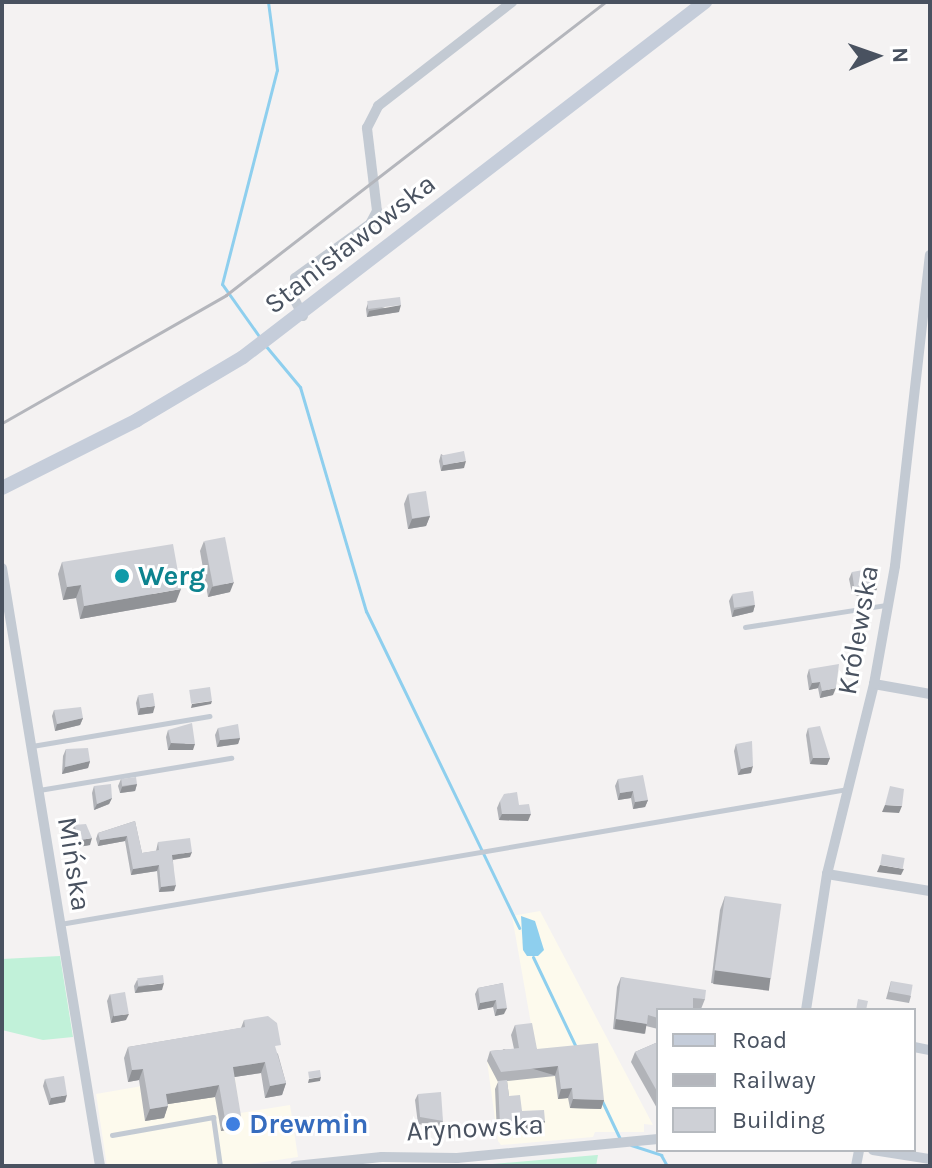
<!DOCTYPE html>
<html>
<head>
<meta charset="utf-8">
<style>
  body { margin:0 }
  #map { position:relative; width:932px; height:1168px; overflow:hidden; background:#f4f2f2; font-family:Karla,sans-serif }
  div>[style] { position:absolute }
  [style*='--x'] { left:calc(var(--x)*1px); top:calc(var(--y)*1px); width:calc(var(--w)*1px); rotate:calc(var(--a)*1deg) }
  .commercial>* { inset:0; background:#fdfaed }
  .green>* { inset:0; background:#c1f1d9 }
  .water>* { inset:0; background:#8ecfee }
  .stream>* { height:3px; margin:-1.5px; padding:0 1.5px; transform-origin:1.5px; border-radius:1.5px; background:#8ecfee }
  .lane>* { height:5px; margin:-2.5px; padding:0 2.5px; transform-origin:2.5px; border-radius:2.5px; background:#c3cad3 }
  .street>* { height:10px; margin:-5px; padding:0 5px; transform-origin:5px; border-radius:5px; background:#c3cad3 }
  .secondary>* { height:14px; margin:-7px; padding:0 7px; transform-origin:7px; border-radius:7px; background:#c5cdda }
  .rail>* { height:3px; margin:-1.5px; padding:0 1.5px; transform-origin:1.5px; border-radius:1.5px; background:#b4b6bc }
  .wall>* { inset:0; background:#b1b3b8 }
  .shaded-wall>* { inset:0; background:#909296; transform-origin:0 0 }
  .building>* { inset:0; background:#ced0d6; transform-origin:0 0 }
  .dots>* { width:22px; height:22px; translate:-50% -50%; box-sizing:border-box; border:4px solid #fff; border-radius:50% }
  span { translate:-50% -50%; white-space:nowrap; text-align:center; line-height:1.15; -webkit-text-stroke:6px #fff; paint-order:stroke }
  .street-label { font-size:28px; color:#495260 }
  .culture-label { font-size:28px; color:#0d838f; font-weight:700 }
  .left { translate:0 -50%; text-align:left }
  .shop-label { font-size:28px; color:#366cbe; font-weight:700 }
  .frame { position:absolute; inset:0; border:4px solid #495260; pointer-events:none }
  .legend { position:absolute; left:656px; top:1008px; width:260px; height:144px; box-sizing:border-box; background:#fff; border:2px solid #b6babf; margin:0; padding:10px 14px; list-style:none; font-size:24px; color:#495260 }
  .legend li { display:flex; align-items:center; gap:16px; height:40px }
  .legend b { width:40px; border:2px solid #b6babf }
  .north { position:absolute; left:836px; top:16px; width:80px; height:80px; -webkit-text-stroke:6px #fff; paint-order:stroke; rotate:88deg; font-size:22px; font-weight:700; line-height:32px; text-align:center; color:#495260 }
  .north::after { content:''; display:block; margin:auto; width:28px; height:36px; background:#495260; clip-path:polygon(50% 0,100% 100%,50% 72%,0 100%) }
</style>
</head>
<body>
<div id="map">
  <div class="commercial">
    <i style="clip-path:polygon(540px 911px,653px 1125px,644px 1124px,644px 1132px,595px 1132px,593px 1137px,501px 1145px,498px 1141px,487px 1061px,537px 1058px,512px 916px)"></i>
    <i style="clip-path:polygon(234px 1070px,240px 1113px,290px 1105px,298px 1157px,236px 1166px,107px 1166px,96px 1094px)"></i>
  </div>
  <div class="green">
    <i style="clip-path:polygon(60px 956px,73px 1037px,43px 1040px,2px 1030px,2px 959px)"></i>
    <i style="clip-path:polygon(598px 1155px,596px 1166px,470px 1166px,597px 1155px)"></i>
  </div>
  <div class="water">
    <i style="clip-path:polygon(521px 916px,535px 921px,544px 950px,538px 956px,527px 956px,523px 950px)"></i>
  </div>
  <div class="stream">
    <i style="--x:261;--y:339;--w:67;--a:-125.3"></i>
    <i style="--x:222;--y:284;--w:221;--a:-75.6"></i>
    <i style="--x:277;--y:70;--w:69;--a:-97.5"></i>
    <i style="--x:265;--y:345;--w:55;--a:50.2"></i>
    <i style="--x:300;--y:387;--w:234;--a:73.6"></i>
    <i style="--x:366;--y:611;--w:352;--a:64.2"></i>
    <i style="--x:533;--y:957;--w:100;--a:64.5"></i>
    <i style="--x:602;--y:1101;--w:44;--a:64.6"></i>
    <i style="--x:631;--y:1145;--w:32;--a:18"></i>
    <i style="--x:661;--y:1155;--w:13;--a:61"></i>
  </div>
  <div class="lane">
    <i style="--x:745;--y:627;--w:143;--a:-8.9"></i>
    <i style="--x:32;--y:746;--w:180;--a:-9.6"></i>
    <i style="--x:39;--y:790;--w:195;--a:-9.5"></i>
    <i style="--x:60;--y:924;--w:798;--a:-9.73"></i>
    <i style="--x:112;--y:1135;--w:103;--a:-10.1"></i>
    <i style="--x:213;--y:1117;--w:49;--a:81.9"></i>
  </div>
  <div class="street">
    <i style="--x:303;--y:316;--w:20;--a:-117"></i>
    <i style="--x:294;--y:298;--w:20;--a:-87"></i>
    <i style="--x:295;--y:278;--w:92;--a:-35.8"></i>
    <i style="--x:370;--y:224;--w:15;--a:-62"></i>
    <i style="--x:377;--y:211;--w:84;--a:-96.9"></i>
    <i style="--x:367;--y:128;--w:25;--a:-63"></i>
    <i style="--x:378;--y:106;--w:170;--a:-37.8"></i>
    <i style="--x:2;--y:568;--w:606;--a:80.69"></i>
    <i style="--x:874;--y:684;--w:57;--a:10.1"></i>
    <i style="--x:827;--y:874;--w:104;--a:9.4"></i>
    <i style="--x:806;--y:1010;--w:138;--a:-81.2"></i>
    <i style="--x:827;--y:874;--w:196;--a:-76.1"></i>
    <i style="--x:874;--y:684;--w:120;--a:-79.9"></i>
    <i style="--x:895;--y:566;--w:313;--a:-83.6"></i>
    <i style="--x:914;--y:1047;--w:16;--a:11"></i>
    <i style="--x:873;--y:1150;--w:58;--a:9"></i>
    <i style="--x:295;--y:1166;--w:87;--a:-5.9"></i>
    <i style="--x:382;--y:1157;--w:75;--a:0.8"></i>
    <i style="--x:457;--y:1158;--w:202;--a:-5.4"></i>
    <i style="--x:856;--y:1166;--w:16;--a:-79"></i>
  </div>
  <div class="secondary">
    <i style="--x:2;--y:488;--w:151;--a:-26.7"></i>
    <i style="--x:137;--y:420;--w:123;--a:-30.7"></i>
    <i style="--x:243;--y:357;--w:583;--a:-37.54"></i>
  </div>
  <div class="rail">
    <i style="--x:2;--y:423;--w:258;--a:-29.7"></i>
    <i style="--x:226;--y:295;--w:479;--a:-37.7"></i>
  </div>
  <div class="wall">
    <i style="clip-path:polygon(368px 303px,399px 312px,367px 317px,366px 309px)"></i>
    <i style="clip-path:polygon(441px 454px,464px 468px,441px 471px,439px 461px)"></i>
    <i style="clip-path:polygon(408px 494px,430px 516px,426px 526px,408px 529px,404px 504px)"></i>
    <i style="clip-path:polygon(204px 541px,230px 592px,208px 597px,200px 551px)"></i>
    <i style="clip-path:polygon(62px 562px,176px 602px,80px 619px,76px 598px,63px 600px,58px 574px)"></i>
    <i style="clip-path:polygon(852px 572px,876px 592px,857px 596px,852px 593px,849px 579px)"></i>
    <i style="clip-path:polygon(732px 595px,755px 605px,753px 612px,732px 617px,729px 601px)"></i>
    <i style="clip-path:polygon(809px 669px,833px 695px,820px 698px,818px 688px,809px 690px,807px 676px)"></i>
    <i style="clip-path:polygon(138px 696px,153px 713px,138px 715px,136px 703px)"></i>
    <i style="clip-path:polygon(54px 710px,83px 718px,80px 725px,55px 731px,52px 716px)"></i>
    <i style="clip-path:polygon(218px 728px,240px 738px,238px 744px,217px 747px,215px 735px)"></i>
    <i style="clip-path:polygon(808px 728px,830px 758px,827px 765px,810px 764px,806px 735px)"></i>
    <i style="clip-path:polygon(168px 730px,193px 750px,168px 750px,166px 737px)"></i>
    <i style="clip-path:polygon(736px 744px,751px 773px,738px 775px,734px 751px)"></i>
    <i style="clip-path:polygon(66px 749px,90px 761px,88px 768px,62px 774px,63px 756px)"></i>
    <i style="clip-path:polygon(121px 779px,137px 784px,135px 791px,120px 793px,118px 786px)"></i>
    <i style="clip-path:polygon(618px 779px,648px 800px,645px 807px,633px 809px,631px 798px,618px 800px,615px 786px)"></i>
    <i style="clip-path:polygon(94px 786px,112px 798px,109px 804px,94px 810px,92px 793px)"></i>
    <i style="clip-path:polygon(500px 801px,519px 805px,528px 821px,499px 820px,497px 808px)"></i>
    <i style="clip-path:polygon(135px 821px,142px 853px,156px 851px,158px 842px,190px 857px,173px 860px,174px 891px,159px 892px,157px 871px,131px 875px,125px 841px,98px 846px,96px 839px,98px 833px)"></i>
    <i style="clip-path:polygon(74px 825px,90px 845px,78px 847px,72px 832px)"></i>
    <i style="clip-path:polygon(725px 896px,771px 977px,766px 990px,711px 983px,720px 910px)"></i>
    <i style="clip-path:polygon(621px 977px,705px 999px,701px 1009px,693px 1008px,658px 1010px,658px 1029px,646px 1026px,644px 1034px,613px 1029px,617px 987px)"></i>
    <i style="clip-path:polygon(137px 980px,162px 990px,135px 993px,134px 986px)"></i>
    <i style="clip-path:polygon(891px 981px,911px 996px,909px 1003px,886px 999px)"></i>
    <i style="clip-path:polygon(503px 983px,504px 1014px,495px 1016px,493px 1007px,478px 1010px,475px 994px,478px 988px)"></i>
    <i style="clip-path:polygon(110px 994px,126px 1020px,111px 1023px,107px 1001px)"></i>
    <i style="clip-path:polygon(244px 1020px,278px 1054px,286px 1083px,282px 1095px,265px 1098px,261px 1073px,234px 1077px,237px 1128px,221px 1131px,215px 1097px,168px 1104px,164px 1118px,145px 1121px,139px 1080px,128px 1082px,124px 1058px,128px 1047px,241px 1028px)"></i>
    <i style="clip-path:polygon(515px 1025px,537px 1049px,604px 1100px,601px 1109px,570px 1108px,568px 1098px,558px 1099px,555px 1076px,507px 1081px,509px 1096px,522px 1111px,545px 1121px,541px 1130px,497px 1134px,495px 1089px,498px 1082px,487px 1061px,490px 1051px,514px 1049px,511px 1035px)"></i>
    <i style="clip-path:polygon(658px 1042px,658px 1110px,631px 1062px,635px 1052px)"></i>
    <i style="clip-path:polygon(45px 1079px,65px 1102px,49px 1105px,43px 1086px)"></i>
    <i style="clip-path:polygon(418px 1094px,443px 1121px,441px 1128px,418px 1124px,415px 1100px)"></i>
  </div>
  <div class="shaded-wall">
    <i style="clip-path:polygon(401px 305px,399px 312px,367px 317px,369px 311px)"></i>
    <i style="clip-path:polygon(466px 461px,464px 468px,441px 471px,443px 465px)"></i>
    <i style="clip-path:polygon(430px 516px,426px 526px,408px 529px,412px 519px)"></i>
    <i style="clip-path:polygon(234px 582px,230px 592px,208px 597px,212px 587px)"></i>
    <i style="clip-path:polygon(81px 585px,76px 598px,63px 600px,67px 587px)"></i>
    <i style="clip-path:polygon(878px 585px,876px 592px,857px 596px,860px 589px)"></i>
    <i style="clip-path:polygon(181px 589px,176px 602px,80px 619px,84px 606px)"></i>
    <i style="clip-path:polygon(755px 605px,753px 612px,732px 617px,734px 610px)"></i>
    <i style="clip-path:polygon(820px 682px,818px 688px,809px 690px,812px 683px)"></i>
    <i style="clip-path:polygon(836px 688px,833px 695px,820px 698px,822px 691px)"></i>
    <i style="clip-path:polygon(212px 701px,211px 704px,191px 708px,192px 704px)"></i>
    <i style="clip-path:polygon(155px 706px,153px 713px,138px 715px,140px 708px)"></i>
    <i style="clip-path:polygon(83px 718px,80px 725px,55px 731px,57px 724px)"></i>
    <i style="clip-path:polygon(240px 738px,238px 744px,217px 747px,220px 740px)"></i>
    <i style="clip-path:polygon(171px 743px,195px 744px,193px 750px,168px 750px)"></i>
    <i style="clip-path:polygon(813px 758px,830px 758px,827px 765px,810px 764px)"></i>
    <i style="clip-path:polygon(90px 761px,88px 768px,62px 774px,65px 767px)"></i>
    <i style="clip-path:polygon(753px 766px,751px 773px,738px 775px,741px 769px)"></i>
    <i style="clip-path:polygon(137px 784px,135px 791px,120px 793px,122px 787px)"></i>
    <i style="clip-path:polygon(633px 791px,631px 798px,618px 800px,620px 793px)"></i>
    <i style="clip-path:polygon(112px 798px,109px 804px,94px 810px,97px 804px)"></i>
    <i style="clip-path:polygon(648px 800px,645px 807px,633px 809px,635px 802px)"></i>
    <i style="clip-path:polygon(885px 805px,902px 806px,899px 813px,882px 812px)"></i>
    <i style="clip-path:polygon(502px 814px,531px 814px,528px 821px,499px 820px)"></i>
    <i style="clip-path:polygon(127px 836px,125px 841px,98px 846px,100px 840px)"></i>
    <i style="clip-path:polygon(92px 838px,90px 845px,78px 847px,81px 840px)"></i>
    <i style="clip-path:polygon(192px 852px,190px 857px,170px 860px,172px 855px)"></i>
    <i style="clip-path:polygon(159px 865px,157px 871px,131px 875px,133px 869px)"></i>
    <i style="clip-path:polygon(880px 865px,904px 869px,901px 875px,877px 872px)"></i>
    <i style="clip-path:polygon(176px 885px,174px 891px,159px 892px,161px 887px)"></i>
    <i style="left:715px;top:970px;width:56px;height:14px;rotate:7deg"></i>
    <i style="clip-path:polygon(164px 983px,162px 990px,135px 993px,138px 987px)"></i>
    <i style="clip-path:polygon(496px 1000px,493px 1007px,478px 1010px,480px 1003px)"></i>
    <i style="clip-path:polygon(507px 1008px,504px 1014px,495px 1016px,497px 1009px)"></i>
    <i style="clip-path:polygon(129px 1014px,126px 1020px,111px 1023px,113px 1016px)"></i>
    <i style="left:616px;top:1019px;width:31px;height:10px;rotate:9deg"></i>
    <i style="clip-path:polygon(265px 1062px,261px 1073px,228px 1078px,233px 1067px)"></i>
    <i style="left:558px;top:1066px;width:10px;height:57px;rotate:107deg"></i>
    <i style="clip-path:polygon(143px 1069px,139px 1080px,128px 1082px,132px 1070px)"></i>
    <i style="clip-path:polygon(321px 1077px,320px 1081px,308px 1083px,309px 1079px)"></i>
    <i style="clip-path:polygon(286px 1083px,282px 1095px,265px 1098px,270px 1086px)"></i>
    <i style="clip-path:polygon(219px 1085px,215px 1097px,162px 1105px,166px 1094px)"></i>
    <i style="clip-path:polygon(572px 1088px,568px 1098px,558px 1099px,561px 1089px)"></i>
    <i style="clip-path:polygon(67px 1095px,65px 1102px,49px 1105px,51px 1098px)"></i>
    <i style="clip-path:polygon(573px 1099px,604px 1100px,601px 1109px,570px 1108px)"></i>
    <i style="clip-path:polygon(168px 1106px,164px 1118px,145px 1121px,150px 1109px)"></i>
    <i style="clip-path:polygon(241px 1116px,237px 1128px,221px 1131px,225px 1119px)"></i>
    <i style="clip-path:polygon(545px 1121px,541px 1130px,497px 1134px,500px 1125px)"></i>
  </div>
  <div class="building">
    <i style="left:400px;top:297px;width:8px;height:33px;rotate:83deg"></i>
    <i style="left:464px;top:451px;width:10px;height:23px;rotate:79deg"></i>
    <i style="left:426px;top:491px;width:25px;height:18px;rotate:81deg"></i>
    <i style="left:225px;top:537px;width:46px;height:21px;rotate:79deg"></i>
    <i style="clip-path:polygon(173px 544px,181px 589px,84px 606px,81px 585px,67px 587px,62px 562px)"></i>
    <i style="clip-path:polygon(880px 567px,878px 585px,860px 589px,854px 586px,852px 572px)"></i>
    <i style="left:753px;top:591px;width:14px;height:21px;rotate:82deg"></i>
    <i style="clip-path:polygon(839px 664px,836px 688px,822px 691px,820px 682px,812px 683px,809px 669px)"></i>
    <i style="left:210px;top:687px;width:14px;height:21px;rotate:82deg"></i>
    <i style="left:153px;top:693px;width:13px;height:15px;rotate:81deg"></i>
    <i style="clip-path:polygon(81px 707px,83px 718px,57px 724px,54px 710px)"></i>
    <i style="clip-path:polygon(192px 723px,195px 744px,171px 743px,168px 730px)"></i>
    <i style="clip-path:polygon(238px 724px,240px 738px,220px 740px,218px 728px)"></i>
    <i style="clip-path:polygon(820px 726px,830px 758px,813px 758px,808px 728px)"></i>
    <i style="clip-path:polygon(752px 741px,753px 766px,741px 769px,736px 744px)"></i>
    <i style="clip-path:polygon(88px 748px,90px 761px,65px 767px,66px 749px)"></i>
    <i style="clip-path:polygon(643px 775px,648px 800px,635px 802px,633px 791px,620px 793px,618px 779px)"></i>
    <i style="left:136px;top:777px;width:7px;height:15px;rotate:82deg"></i>
    <i style="clip-path:polygon(111px 784px,112px 798px,97px 804px,94px 786px)"></i>
    <i style="clip-path:polygon(890px 786px,904px 789px,902px 806px,885px 805px)"></i>
    <i style="clip-path:polygon(517px 792px,519px 805px,529px 804px,531px 814px,502px 814px,500px 801px,504px 794px)"></i>
    <i style="clip-path:polygon(135px 821px,142px 853px,159px 850px,158px 842px,190px 838px,192px 852px,172px 855px,176px 885px,161px 887px,159px 865px,133px 869px,127px 836px,100px 840px,98px 833px)"></i>
    <i style="clip-path:polygon(86px 824px,92px 838px,81px 840px,74px 825px)"></i>
    <i style="left:882px;top:854px;width:23px;height:11px;rotate:10deg"></i>
    <i style="left:725px;top:896px;width:57px;height:75px;rotate:8deg"></i>
    <i style="left:163px;top:975px;width:8px;height:26px;rotate:83deg"></i>
    <i style="clip-path:polygon(621px 977px,706px 990px,705px 999px,693px 998px,693px 1010px,658px 1010px,658px 1018px,648px 1015px,647px 1024px,616px 1019px)"></i>
    <i style="left:891px;top:981px;width:22px;height:11px;rotate:10deg"></i>
    <i style="clip-path:polygon(503px 983px,507px 1008px,497px 1009px,496px 1000px,480px 1003px,478px 988px)"></i>
    <i style="left:125px;top:992px;width:22px;height:15px;rotate:80deg"></i>
    <i style="clip-path:polygon(858px 999px,868px 1001px,866px 1010px,856px 1010px)"></i>
    <i style="clip-path:polygon(268px 1016px,277px 1023px,281px 1045px,275px 1046px,286px 1083px,270px 1086px,265px 1062px,233px 1067px,241px 1116px,225px 1119px,219px 1085px,166px 1094px,168px 1106px,150px 1109px,143px 1069px,132px 1070px,128px 1047px,245px 1027px,244px 1020px)"></i>
    <i style="clip-path:polygon(532px 1023px,537px 1049px,598px 1043px,604px 1100px,573px 1099px,572px 1088px,561px 1089px,558px 1066px,501px 1072px,490px 1051px,519px 1048px,515px 1025px)"></i>
    <i style="clip-path:polygon(658px 1042px,658px 1093px,635px 1052px)"></i>
    <i style="left:320px;top:1070px;width:7px;height:12px;rotate:82deg"></i>
    <i style="clip-path:polygon(64px 1076px,67px 1095px,51px 1098px,45px 1079px)"></i>
    <i style="clip-path:polygon(507px 1080px,509px 1096px,520px 1095px,522px 1111px,544px 1110px,545px 1121px,500px 1125px,498px 1081px)"></i>
    <i style="clip-path:polygon(441px 1092px,443px 1121px,420px 1117px,418px 1094px)"></i>
  </div>
  <div class="dots">
    <i style="left:122px;top:576px;background:#0f9aa8"></i>
    <i style="left:233px;top:1124px;background:#3f7fe0"></i>
  </div>
  <div class="street-label">
    <span style="left:350px;top:244px;rotate:-38deg">Stanisławowska</span>
    <span style="left:858px;top:630px;rotate:-80deg">Królewska</span>
    <span style="left:74px;top:864px;rotate:81deg">Mińska</span>
    <span style="left:475px;top:1128px;rotate:-3deg">Arynowska</span>
  </div>
  <div class="culture-label">
    <span class="left" style="left:138px;top:576px">Werg</span>
  </div>
  <div class="shop-label">
    <span class="left" style="left:249px;top:1124px">Drewmin</span>
  </div>
  <div class="frame"></div>
  <ul class="legend">
  <li><b style="height:10px;background:#c5cdda"></b>Road</li>
  <li><b style="height:10px;background:#b4b6bc"></b>Railway</li>
  <li><b style="height:22px;background:#ced0d6"></b>Building</li>
  </ul>
  <div class="north">N</div>
</div>
</body>
</html>
